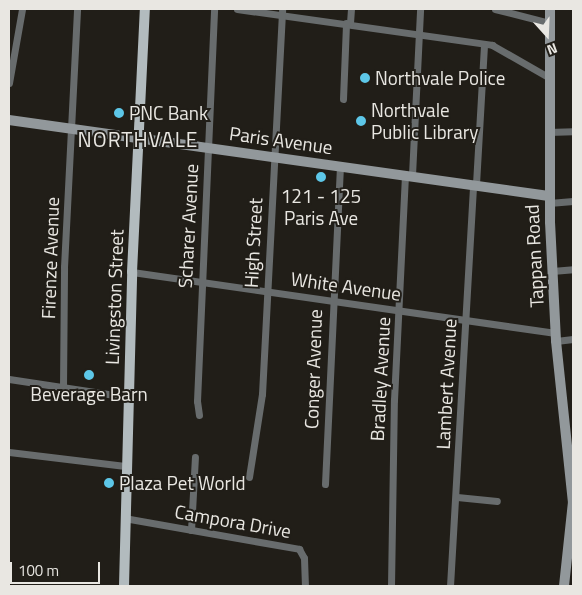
<!DOCTYPE html>
<html>
<head>
<meta charset="utf-8">
<style>
  body { margin:0 }
  #map { position:relative; width:582px; height:595px; overflow:hidden; background:#211e18; font-family:"Titillium Web",sans-serif }
  div>[style] { position:absolute }
  [style*='--x'] { left:calc(var(--x)*1px); top:calc(var(--y)*1px); width:calc(var(--w)*1px); rotate:calc(var(--a)*1deg) }
  .street>* { height:7px; margin:-3.5px; padding:0 3.5px; transform-origin:3.5px; border-radius:3.5px; background:#686c6d }
  .secondary>* { height:10px; margin:-5px; padding:0 5px; transform-origin:5px; border-radius:5px; background:#92989b }
  .primary>* { height:10px; margin:-5px; padding:0 5px; transform-origin:5px; border-radius:5px; background:#b2bbbe }
  .dots>* { width:14px; height:14px; translate:-50% -50%; box-sizing:border-box; border:2px solid #211e18; border-radius:50% }
  span { translate:-50% -50%; white-space:nowrap; text-align:center; line-height:1.15; -webkit-text-stroke:4px #211e18; paint-order:stroke }
  .poi-label { font-size:19px; color:#e9e7e2 }
  .left { translate:0 -50%; text-align:left }
  .street-label { font-size:19px; color:#e9e7e2 }
  .quarter-label { font-size:21px; color:#e9e7e2; letter-spacing:1px }
  .frame { position:absolute; inset:0; border:10px solid #e9e7e2; pointer-events:none }
  .north { position:absolute; left:522px; top:10px; width:50px; height:50px; -webkit-text-stroke:4px #211e18; paint-order:stroke; rotate:160deg; font-size:14px; font-weight:700; line-height:20px; text-align:center; color:#e9e7e2 }
  .north::after { content:''; display:block; margin:auto; width:18px; height:22px; background:#e9e7e2; clip-path:polygon(50% 0,100% 100%,50% 72%,0 100%) }
  .scale { position:absolute; left:10px; top:562px; width:90px; height:22px; box-sizing:border-box; border:2px solid #e9e7e2; border-top:0; padding-left:6px; font-size:15px; line-height:18px; white-space:nowrap; color:#e9e7e2; -webkit-text-stroke:4px #211e18; paint-order:stroke }
</style>
</head>
<body>
<div id="map">
  <div class="street">
    <i style="--x:237;--y:9;--w:258;--a:8"></i>
    <i style="--x:492;--y:45;--w:64;--a:29.7"></i>
    <i style="--x:495;--y:9;--w:57;--a:14.3"></i>
    <i style="--x:350;--y:23;--w:14;--a:-86"></i>
    <i style="--x:9;--y:83;--w:75;--a:-80"></i>
    <i style="--x:343;--y:99;--w:76;--a:-87.7"></i>
    <i style="--x:548;--y:132;--w:25;--a:-2"></i>
    <i style="--x:412;--y:175;--w:166;--a:-87.2"></i>
    <i style="--x:476;--y:184;--w:140;--a:-86.7"></i>
    <i style="--x:549;--y:203;--w:24;--a:-5"></i>
    <i style="--x:552;--y:271;--w:21;--a:-5"></i>
    <i style="--x:132;--y:272;--w:428;--a:8.2"></i>
    <i style="--x:556;--y:341;--w:17;--a:-7"></i>
    <i style="--x:9;--y:379;--w:120;--a:8.6"></i>
    <i style="--x:63;--y:388;--w:121;--a:-89.5"></i>
    <i style="--x:64;--y:267;--w:258;--a:-87.1"></i>
    <i style="--x:199;--y:415;--w:14;--a:-98"></i>
    <i style="--x:197;--y:401;--w:392;--a:-87.5"></i>
    <i style="--x:9;--y:452;--w:117;--a:6.9"></i>
    <i style="--x:249;--y:477;--w:84;--a:-81.1"></i>
    <i style="--x:262;--y:394;--w:386;--a:-87"></i>
    <i style="--x:325;--y:484;--w:319;--a:-87.3"></i>
    <i style="--x:457;--y:497;--w:40;--a:5.7"></i>
    <i style="--x:124;--y:518;--w:178;--a:10"></i>
    <i style="--x:299;--y:549;--w:10;--a:61"></i>
    <i style="--x:304;--y:558;--w:28;--a:88"></i>
    <i style="--x:191;--y:530;--w:73;--a:-86.9"></i>
    <i style="--x:391;--y:586;--w:186;--a:-89.1"></i>
    <i style="--x:394;--y:400;--w:226;--a:-87.2"></i>
    <i style="--x:450;--y:586;--w:403;--a:-86.7"></i>
  </div>
  <div class="secondary">
    <i style="--x:550;--y:9;--w:213;--a:90"></i>
    <i style="--x:550;--y:222;--w:119;--a:87.1"></i>
    <i style="--x:556;--y:341;--w:162;--a:84"></i>
    <i style="--x:9;--y:120;--w:545;--a:8.01"></i>
    <i style="--x:564;--y:586;--w:84;--a:-83.9"></i>
  </div>
  <div class="primary">
    <i style="--x:124;--y:586;--w:314;--a:-88.5"></i>
    <i style="--x:132;--y:272;--w:263;--a:-87.2"></i>
  </div>
  <div class="dots">
    <i style="left:365px;top:78px;background:#5dc7e8"></i>
    <i style="left:119px;top:113px;background:#5dc7e8"></i>
    <i style="left:361px;top:121px;background:#5dc7e8"></i>
    <i style="left:321px;top:177px;background:#5dc7e8"></i>
    <i style="left:89px;top:375px;background:#5dc7e8"></i>
    <i style="left:109px;top:483px;background:#5dc7e8"></i>
  </div>
  <div class="poi-label">
    <span class="left" style="left:375px;top:78px">Northvale Police</span>
    <span class="left" style="left:371px;top:121px">Northvale<br>Public Library</span>
    <span class="left" style="left:129px;top:113px">PNC Bank</span>
    <span style="left:321px;top:207px">121 - 125<br>Paris Ave</span>
    <span style="left:89px;top:394px">Beverage Barn</span>
    <span class="left" style="left:119px;top:483px">Plaza Pet World</span>
  </div>
  <div class="street-label">
    <span style="left:281px;top:140px;rotate:8deg">Paris Avenue</span>
    <span style="left:188px;top:226px;rotate:-87deg">Scharer Avenue</span>
    <span style="left:253px;top:243px;rotate:-87deg">High Street</span>
    <span style="left:534px;top:256px;rotate:-93deg">Tappan Road</span>
    <span style="left:50px;top:258px;rotate:-88deg">Firenze Avenue</span>
    <span style="left:346px;top:286px;rotate:8deg">White Avenue</span>
    <span style="left:114px;top:297px;rotate:-88deg">Livingston Street</span>
    <span style="left:313px;top:369px;rotate:-88deg">Conger Avenue</span>
    <span style="left:380px;top:379px;rotate:-87deg">Bradley Avenue</span>
    <span style="left:446px;top:384px;rotate:-87deg">Lambert Avenue</span>
    <span style="left:233px;top:521px;rotate:10deg">Campora Drive</span>
  </div>
  <div class="quarter-label">
    <span style="left:138px;top:139px">NORTHVALE</span>
  </div>
  <div class="frame"></div>
  <div class="north">N</div>
  <div class="scale">100 m</div>
</div>
</body>
</html>
